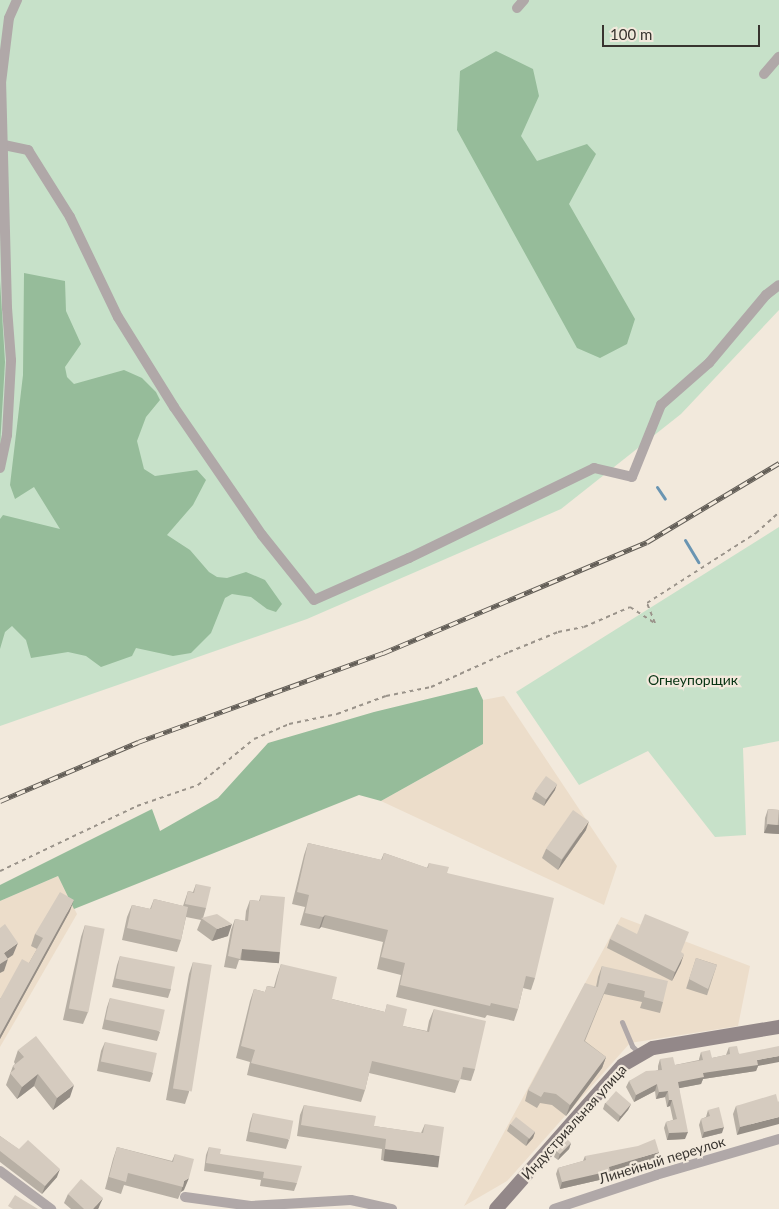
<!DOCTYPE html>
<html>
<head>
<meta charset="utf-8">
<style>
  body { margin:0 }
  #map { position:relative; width:779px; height:1209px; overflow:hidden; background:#f2e9dc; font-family:Lato,sans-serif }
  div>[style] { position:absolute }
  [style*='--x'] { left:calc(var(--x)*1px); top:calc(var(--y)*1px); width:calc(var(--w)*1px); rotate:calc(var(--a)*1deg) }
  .built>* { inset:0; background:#ecddca }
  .green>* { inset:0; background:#c7e1c9 }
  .forest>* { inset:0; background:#96bc9a }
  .stream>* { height:3px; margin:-1.5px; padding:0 1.5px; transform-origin:1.5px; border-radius:1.5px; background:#6a95b2 }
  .path>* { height:2px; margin-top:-1px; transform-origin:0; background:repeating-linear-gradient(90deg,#9a938a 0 4px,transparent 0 8px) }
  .lane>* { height:5px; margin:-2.5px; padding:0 2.5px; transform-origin:2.5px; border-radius:2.5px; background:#b0a8a8 }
  .street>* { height:10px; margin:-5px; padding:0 5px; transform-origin:5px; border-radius:5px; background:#b0a8a8 }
  .secondary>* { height:14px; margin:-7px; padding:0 7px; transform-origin:7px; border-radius:7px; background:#938889 }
  .rail>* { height:5px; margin-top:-2.5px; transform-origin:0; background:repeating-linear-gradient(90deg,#f2e9dc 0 9px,#635e57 0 18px); box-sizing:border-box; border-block:1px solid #635e57 }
  .wall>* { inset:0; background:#b7afa4; transform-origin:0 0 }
  .shaded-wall>* { inset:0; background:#958e86; transform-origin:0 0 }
  .building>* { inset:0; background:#d5cbbf; transform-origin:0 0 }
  span { translate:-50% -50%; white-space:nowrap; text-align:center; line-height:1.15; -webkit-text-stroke:4.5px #f2e9dc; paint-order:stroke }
  .park-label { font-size:14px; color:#073312 }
  .street-label { font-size:14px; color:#38342f }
  .scale { position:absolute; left:602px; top:25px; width:158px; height:22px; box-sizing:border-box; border:2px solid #38342f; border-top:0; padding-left:6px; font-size:15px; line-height:18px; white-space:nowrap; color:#38342f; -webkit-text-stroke:4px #f2e9dc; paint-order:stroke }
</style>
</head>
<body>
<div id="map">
  <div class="built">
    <i style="clip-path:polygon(504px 696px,617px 866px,604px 905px,381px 801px,483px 744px,483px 700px)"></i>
    <i style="clip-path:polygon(58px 876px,77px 914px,0 1047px,0 901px)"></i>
    <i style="clip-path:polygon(621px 917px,750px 966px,738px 1026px,630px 1043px,507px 1181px,464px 1206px)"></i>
  </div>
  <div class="green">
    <i style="clip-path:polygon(0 0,779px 0,779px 310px,681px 414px,561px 509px,307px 619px,0 726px)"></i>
    <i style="clip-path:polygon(779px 527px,779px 741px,743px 748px,746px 835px,715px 837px,648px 751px,579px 785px,516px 692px)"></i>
  </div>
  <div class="forest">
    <i style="clip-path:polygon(496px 51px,533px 69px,539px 96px,521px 136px,537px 161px,587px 144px,596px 154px,569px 204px,635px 319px,627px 344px,600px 358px,577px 348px,457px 130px,460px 71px)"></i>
    <i style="clip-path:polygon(24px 273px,65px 281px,66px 311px,81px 344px,65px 367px,67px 377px,74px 384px,124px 370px,142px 378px,156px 392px,160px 400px,146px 417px,137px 441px,144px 469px,155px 476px,197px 470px,206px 480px,193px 505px,167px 535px,190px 550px,209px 572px,217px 577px,227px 578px,246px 572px,265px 580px,282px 604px,276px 612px,267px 609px,251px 597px,232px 594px,225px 598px,211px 633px,191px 653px,173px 656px,136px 648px,132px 656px,101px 667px,86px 656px,68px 652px,31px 658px,26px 640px,12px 626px,5px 632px,0 649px,0 519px,3px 515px,60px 529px,34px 487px,15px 499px,10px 485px,23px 375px)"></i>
    <i style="clip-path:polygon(0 281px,5px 362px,0 446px)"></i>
    <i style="clip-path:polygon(477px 687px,483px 700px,483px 744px,381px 801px,359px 795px,74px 909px,58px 876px,0 901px,0 885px,152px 809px,160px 831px,218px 798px,268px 743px,374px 712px)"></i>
  </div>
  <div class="stream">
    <i style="--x:657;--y:487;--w:14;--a:56"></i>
    <i style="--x:685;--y:540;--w:26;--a:59"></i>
  </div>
  <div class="path">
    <i style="--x:0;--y:871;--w:152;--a:-25.4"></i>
    <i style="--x:137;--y:806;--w:65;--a:-19"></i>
    <i style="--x:198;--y:785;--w:72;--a:-39.4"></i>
    <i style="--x:254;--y:739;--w:38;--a:-23"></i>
    <i style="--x:289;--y:724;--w:49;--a:-11.8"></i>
    <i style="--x:337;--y:714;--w:52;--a:-20.2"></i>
    <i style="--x:386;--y:696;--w:46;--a:-11.3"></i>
    <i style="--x:431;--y:687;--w:85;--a:-24.2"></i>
    <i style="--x:509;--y:652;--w:53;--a:-22.2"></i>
    <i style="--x:558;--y:632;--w:26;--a:-11"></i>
    <i style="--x:584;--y:627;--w:50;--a:-23.5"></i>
    <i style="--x:630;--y:607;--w:30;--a:33"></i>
    <i style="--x:655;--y:623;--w:22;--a:-112"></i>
    <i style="--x:647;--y:603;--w:130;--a:-32.7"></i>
    <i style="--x:756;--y:533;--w:31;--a:-42"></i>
  </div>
  <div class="lane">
    <i style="--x:622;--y:1022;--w:26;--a:67"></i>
    <i style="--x:632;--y:1046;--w:10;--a:45"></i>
  </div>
  <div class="street">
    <i style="--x:517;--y:8;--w:11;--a:-49"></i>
    <i style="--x:764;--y:74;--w:23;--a:-49"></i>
    <i style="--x:4;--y:145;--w:25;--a:12"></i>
    <i style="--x:28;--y:150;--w:79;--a:57.9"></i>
    <i style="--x:70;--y:217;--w:111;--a:64.4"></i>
    <i style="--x:118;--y:317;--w:106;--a:58.1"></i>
    <i style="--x:174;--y:407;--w:155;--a:55.5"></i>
    <i style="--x:262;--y:535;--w:83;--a:51.3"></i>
    <i style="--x:314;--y:600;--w:104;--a:-23.9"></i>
    <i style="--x:409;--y:558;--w:206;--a:-25.9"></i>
    <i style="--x:594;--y:468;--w:39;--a:13"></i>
    <i style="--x:632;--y:477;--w:78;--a:-68.1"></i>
    <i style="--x:661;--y:405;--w:64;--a:-41.2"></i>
    <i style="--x:709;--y:363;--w:89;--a:-50"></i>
    <i style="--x:766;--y:295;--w:16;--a:-38"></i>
    <i style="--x:0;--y:468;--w:34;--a:-78"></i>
    <i style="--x:7;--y:435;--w:75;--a:-86.9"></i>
    <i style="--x:11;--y:360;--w:52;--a:-94.4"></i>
    <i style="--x:7;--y:308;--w:225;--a:-91.5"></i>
    <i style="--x:1;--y:83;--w:65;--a:-83"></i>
    <i style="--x:9;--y:18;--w:20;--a:-66"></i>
    <i style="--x:0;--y:1171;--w:64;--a:36.7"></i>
    <i style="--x:185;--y:1197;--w:68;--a:7.7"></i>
    <i style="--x:252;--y:1206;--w:99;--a:-3.5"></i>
    <i style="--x:351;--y:1200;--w:42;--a:12.4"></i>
    <i style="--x:554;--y:1209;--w:108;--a:-18.4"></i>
    <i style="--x:656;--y:1175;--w:128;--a:-16.3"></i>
  </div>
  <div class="secondary">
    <i style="--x:496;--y:1209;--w:192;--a:-48.6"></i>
    <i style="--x:623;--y:1065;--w:34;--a:-30"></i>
    <i style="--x:653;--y:1048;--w:128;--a:-9.5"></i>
  </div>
  <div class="rail">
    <i style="--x:0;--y:801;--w:150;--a:-23.1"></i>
    <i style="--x:138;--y:742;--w:261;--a:-20"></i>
    <i style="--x:383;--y:653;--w:286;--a:-22.8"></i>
    <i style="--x:647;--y:542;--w:154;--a:-30.9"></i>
  </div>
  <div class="wall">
    <i style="clip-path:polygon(555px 790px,544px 806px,532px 799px,535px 792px)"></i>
    <i style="clip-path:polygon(768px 809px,779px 810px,779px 834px,764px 833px,765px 818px)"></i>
    <i style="clip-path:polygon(586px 830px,558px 870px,542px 858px,546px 849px)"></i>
    <i style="clip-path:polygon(308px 843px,381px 860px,384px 853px,427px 868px,429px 863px,447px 873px,535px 978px,531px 990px,523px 988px,518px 1009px,514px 1021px,487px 1015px,485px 1018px,396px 997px,401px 975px,377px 969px,383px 942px,321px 927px,319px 929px,300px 925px,305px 907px,292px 904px,304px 855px)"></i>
    <i style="clip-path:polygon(196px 884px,206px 908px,203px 918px,228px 936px,212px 941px,197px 930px,201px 920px,186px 917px,181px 940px,177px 952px,122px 940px,127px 917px,132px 905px,150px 909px,154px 899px,183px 906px,188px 891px,193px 892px)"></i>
    <i style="clip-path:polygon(261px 895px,280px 952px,276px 963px,239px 960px,236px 969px,224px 967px,231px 930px,235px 919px,245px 921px,246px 911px,250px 900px,259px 901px)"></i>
    <i style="clip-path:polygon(70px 911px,0 1039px,0 999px,29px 963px,37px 949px,31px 946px,35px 934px)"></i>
    <i style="clip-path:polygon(85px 925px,88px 1012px,83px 1024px,63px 1020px,81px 937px)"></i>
    <i style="clip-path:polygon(637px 934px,681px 952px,681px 963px,672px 981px,607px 948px,610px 939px)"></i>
    <i style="clip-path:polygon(120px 956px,171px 989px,168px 998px,112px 987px,117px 965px)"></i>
    <i style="left:696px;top:958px;width:22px;height:32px;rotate:18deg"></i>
    <i style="clip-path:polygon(193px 962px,189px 1092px,185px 1104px,166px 1100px,189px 974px)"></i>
    <i style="clip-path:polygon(281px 964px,332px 999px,385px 1012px,387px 1004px,403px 1026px,427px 1031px,429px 1021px,434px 1009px,475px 1069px,471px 1081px,460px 1079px,455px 1093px,369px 1073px,365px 1090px,361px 1102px,247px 1075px,250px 1062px,236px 1058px,250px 1001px,254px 989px,265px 992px,267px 986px,274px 987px,277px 976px)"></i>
    <i style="clip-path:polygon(602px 966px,663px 1002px,660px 1013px,640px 1008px,642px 1002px,604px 994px,585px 1041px,606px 1057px,602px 1068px,566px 1116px,552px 1105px,540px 1103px,537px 1108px,525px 1101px,528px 1090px,596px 987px,598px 977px)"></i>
    <i style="clip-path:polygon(110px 998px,160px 1032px,157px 1041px,102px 1029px,107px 1007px)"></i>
    <i style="clip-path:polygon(105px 1042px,153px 1073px,150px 1082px,97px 1071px,101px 1051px)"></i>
    <i style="clip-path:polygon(729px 1047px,758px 1066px,756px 1071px,703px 1079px,701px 1084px,679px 1088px,685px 1139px,667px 1140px,664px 1128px,666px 1122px,673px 1120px,670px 1106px,667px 1107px,665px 1097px,656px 1099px,655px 1091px,634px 1102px,626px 1087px,629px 1081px,658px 1070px,658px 1066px,660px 1059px,675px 1065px,699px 1060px,699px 1059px,701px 1052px,712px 1058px,726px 1055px)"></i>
    <i style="clip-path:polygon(18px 1050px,70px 1097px,53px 1110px,34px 1086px,17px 1099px,6px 1085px,13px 1066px,15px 1064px,14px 1062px)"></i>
    <i style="clip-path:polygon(778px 1102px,737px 1135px,733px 1114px,736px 1106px)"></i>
    <i style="clip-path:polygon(605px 1103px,631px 1104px,628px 1110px,618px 1122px,603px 1109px)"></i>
    <i style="clip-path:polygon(304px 1105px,374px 1126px,421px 1133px,425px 1124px,436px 1167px,381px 1160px,382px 1149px,297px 1136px,300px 1115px)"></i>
    <i style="clip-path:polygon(708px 1110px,722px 1133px,702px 1138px,699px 1125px,701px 1119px,706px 1117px)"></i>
    <i style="clip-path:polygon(253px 1113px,289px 1140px,286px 1149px,246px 1141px,250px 1122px)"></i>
    <i style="clip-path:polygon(510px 1124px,535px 1132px,533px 1138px,526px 1146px,507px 1131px)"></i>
    <i style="clip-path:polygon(0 1136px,57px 1177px,42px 1194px,0 1162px)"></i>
    <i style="clip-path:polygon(571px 1143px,569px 1149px,558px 1160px,554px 1157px,556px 1151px)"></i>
    <i style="clip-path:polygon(117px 1147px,172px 1161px,175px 1154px,184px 1190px,181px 1192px,178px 1199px,124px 1185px,121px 1194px,105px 1189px,113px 1159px)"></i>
    <i style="clip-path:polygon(209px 1147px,220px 1154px,297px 1183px,294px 1191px,260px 1186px,261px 1180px,204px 1171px,206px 1155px)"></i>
    <i style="clip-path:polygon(585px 1156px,657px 1158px,610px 1172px,608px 1178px,560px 1189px,556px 1174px,558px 1168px,583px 1161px)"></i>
    <i style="clip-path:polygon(68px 1194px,99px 1207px,98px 1209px,71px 1209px,64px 1203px)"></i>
  </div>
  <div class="shaded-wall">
    <i style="clip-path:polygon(557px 784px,555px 790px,544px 806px,546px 800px)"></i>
    <i style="clip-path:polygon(589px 821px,586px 830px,558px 870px,562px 860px)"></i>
    <i style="clip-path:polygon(768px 824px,779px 825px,779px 834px,764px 833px)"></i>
    <i style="clip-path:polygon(74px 900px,70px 911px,0 1039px,0 1035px)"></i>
    <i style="clip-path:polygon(325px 915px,321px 927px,319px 929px,323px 917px)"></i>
    <i style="clip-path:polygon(232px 924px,228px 936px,212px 941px,217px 929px)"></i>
    <i style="clip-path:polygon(18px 943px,13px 955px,4px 961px,8px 959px,4px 971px,0 973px,0 964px,4px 953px)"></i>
    <i style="left:242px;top:949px;width:38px;height:11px;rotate:5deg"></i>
    <i style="clip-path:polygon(684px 954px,681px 963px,672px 981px,675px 972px)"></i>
    <i style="clip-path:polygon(779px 1056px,779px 1062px,758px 1066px,756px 1071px,703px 1079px,701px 1084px,675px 1089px,678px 1082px,703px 1073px,757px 1060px)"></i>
    <i style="clip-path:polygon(606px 1057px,602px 1068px,566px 1116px,570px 1105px)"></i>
    <i style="clip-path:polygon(38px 1074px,34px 1086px,17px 1099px,22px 1087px)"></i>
    <i style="clip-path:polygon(657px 1084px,655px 1091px,634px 1102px,636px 1095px)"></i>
    <i style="clip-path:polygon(74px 1085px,70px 1097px,53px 1110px,57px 1098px)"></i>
    <i style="clip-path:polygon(668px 1091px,665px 1097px,656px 1099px,659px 1092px)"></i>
    <i style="clip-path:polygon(669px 1100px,672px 1100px,670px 1106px,667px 1107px)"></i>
    <i style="clip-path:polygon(631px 1104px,628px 1110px,618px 1122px,620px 1116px)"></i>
    <i style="clip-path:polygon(779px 1117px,779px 1124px,737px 1135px,740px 1127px)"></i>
    <i style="clip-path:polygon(724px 1127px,722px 1133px,702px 1138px,704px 1132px)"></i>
    <i style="clip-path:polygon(535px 1132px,533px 1138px,526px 1146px,528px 1140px)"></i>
    <i style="clip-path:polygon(688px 1132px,685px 1139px,667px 1140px,669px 1133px)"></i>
    <i style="clip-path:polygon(571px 1143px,569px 1149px,558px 1160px,560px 1154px)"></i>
    <i style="left:385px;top:1149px;width:55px;height:12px;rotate:7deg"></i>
    <i style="clip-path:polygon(659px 1152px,657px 1158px,610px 1172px,608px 1178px,560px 1189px,562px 1182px,609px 1167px)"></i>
    <i style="clip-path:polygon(60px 1169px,57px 1177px,42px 1194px,45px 1186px)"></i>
    <i style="clip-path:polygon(189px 1178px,184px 1190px,181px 1192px,184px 1181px)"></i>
    <i style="clip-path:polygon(103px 1198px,99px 1207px,98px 1209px,93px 1209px)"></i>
  </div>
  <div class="building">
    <i style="left:546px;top:776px;width:14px;height:19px;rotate:36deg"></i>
    <i style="left:768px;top:809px;width:11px;height:15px;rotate:5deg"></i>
    <i style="left:573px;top:810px;width:19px;height:47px;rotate:35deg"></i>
    <i style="clip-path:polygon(308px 843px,382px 860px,384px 853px,428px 868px,429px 863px,449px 867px,447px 873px,554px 898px,535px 978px,526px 976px,518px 1009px,491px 1003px,490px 1006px,400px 985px,405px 963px,381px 957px,388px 930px,325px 915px,323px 917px,305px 913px,309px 895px,297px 892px)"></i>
    <i style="clip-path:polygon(196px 884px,211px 887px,206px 908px,185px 904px,188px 891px,194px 893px)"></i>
    <i style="clip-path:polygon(60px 892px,74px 900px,0 1035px,0 999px,22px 959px,29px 963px,43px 938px,35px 934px)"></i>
    <i style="clip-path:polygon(261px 895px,285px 897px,280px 952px,242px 949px,240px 959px,228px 956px,235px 919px,248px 921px,250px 900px,260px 901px)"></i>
    <i style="clip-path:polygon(154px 899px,188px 907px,181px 940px,127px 928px,132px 905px,151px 909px)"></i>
    <i style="clip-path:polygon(217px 914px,232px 924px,217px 929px,201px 918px)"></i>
    <i style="clip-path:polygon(645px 914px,689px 932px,681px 952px,684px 954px,675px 972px,610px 939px,617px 924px,637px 934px)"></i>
    <i style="clip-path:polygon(5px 924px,18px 943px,4px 953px,8px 959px,0 964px,0 928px)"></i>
    <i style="left:85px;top:925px;width:20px;height:85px;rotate:11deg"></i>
    <i style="left:120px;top:956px;width:56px;height:23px;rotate:11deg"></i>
    <i style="clip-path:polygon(696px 958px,717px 965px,708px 989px,689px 979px)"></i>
    <i style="left:193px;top:962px;width:19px;height:128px;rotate:9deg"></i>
    <i style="clip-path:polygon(281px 964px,337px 977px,332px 999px,385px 1012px,387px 1004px,407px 1009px,403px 1026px,429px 1032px,434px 1009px,486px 1021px,475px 1069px,463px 1067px,460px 1081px,372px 1061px,365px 1090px,251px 1063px,255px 1050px,241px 1046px,254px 989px,265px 992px,267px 986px,275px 988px)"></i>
    <i style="clip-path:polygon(602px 966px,668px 981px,663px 1002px,644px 997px,645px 991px,608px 983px,584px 1041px,606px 1057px,570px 1105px,556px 1094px,544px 1092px,541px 1097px,528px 1090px,585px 983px,598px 987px)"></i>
    <i style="left:110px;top:998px;width:56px;height:22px;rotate:12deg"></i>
    <i style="clip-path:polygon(36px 1036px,74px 1085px,57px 1098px,38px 1074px,22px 1087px,10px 1073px,15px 1069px,13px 1066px,24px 1057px,18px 1050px)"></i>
    <i style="left:105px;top:1042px;width:53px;height:20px;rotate:12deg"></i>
    <i style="clip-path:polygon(737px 1046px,739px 1054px,779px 1046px,779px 1056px,757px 1060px,758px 1065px,703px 1073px,704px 1077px,678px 1082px,688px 1132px,669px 1133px,666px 1122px,677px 1119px,672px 1100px,669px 1100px,668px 1091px,659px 1092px,657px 1084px,636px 1095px,629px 1081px,646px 1071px,662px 1070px,660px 1059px,673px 1057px,675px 1065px,703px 1060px,701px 1052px,710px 1050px,712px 1058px,730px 1054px,729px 1047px)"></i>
    <i style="left:616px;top:1091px;width:20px;height:16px;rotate:41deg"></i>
    <i style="clip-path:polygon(776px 1094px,778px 1102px,779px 1101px,779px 1117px,740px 1127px,736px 1106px)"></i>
    <i style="clip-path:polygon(304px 1105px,376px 1116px,374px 1126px,423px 1133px,425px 1124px,444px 1127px,440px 1156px,385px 1149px,386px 1139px,301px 1125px)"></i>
    <i style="clip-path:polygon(719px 1107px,724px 1127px,704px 1132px,701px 1119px,710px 1116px,708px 1110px)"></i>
    <i style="left:253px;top:1113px;width:41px;height:19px;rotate:11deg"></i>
    <i style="left:516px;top:1117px;width:24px;height:9px;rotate:38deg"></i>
    <i style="clip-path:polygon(0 1136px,19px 1149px,28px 1140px,60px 1169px,45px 1186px,0 1151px)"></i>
    <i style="clip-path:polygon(567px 1139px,571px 1143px,560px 1154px,556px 1151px)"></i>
    <i style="clip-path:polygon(655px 1139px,659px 1152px,609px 1167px,610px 1171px,562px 1182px,558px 1168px,586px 1160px,585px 1156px,638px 1146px)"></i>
    <i style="clip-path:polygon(117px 1147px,173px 1162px,175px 1154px,194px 1159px,189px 1178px,184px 1181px,183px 1187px,128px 1173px,126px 1182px,109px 1177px)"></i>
    <i style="clip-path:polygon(209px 1147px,221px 1149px,220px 1154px,302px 1166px,297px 1183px,263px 1178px,264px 1172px,206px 1163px)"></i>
    <i style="clip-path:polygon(81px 1179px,103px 1198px,93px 1209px,84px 1209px,68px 1194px)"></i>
    <i style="clip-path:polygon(15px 1195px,38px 1209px,13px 1209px,8px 1206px)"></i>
  </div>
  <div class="park-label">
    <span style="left:693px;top:680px">Огнеупорщик</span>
  </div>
  <div class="street-label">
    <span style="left:574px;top:1122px;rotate:-48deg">Индустриальная улица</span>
    <span style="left:662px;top:1160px;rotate:-17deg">Линейный переулок</span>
  </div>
  <div class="scale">100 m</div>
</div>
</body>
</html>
